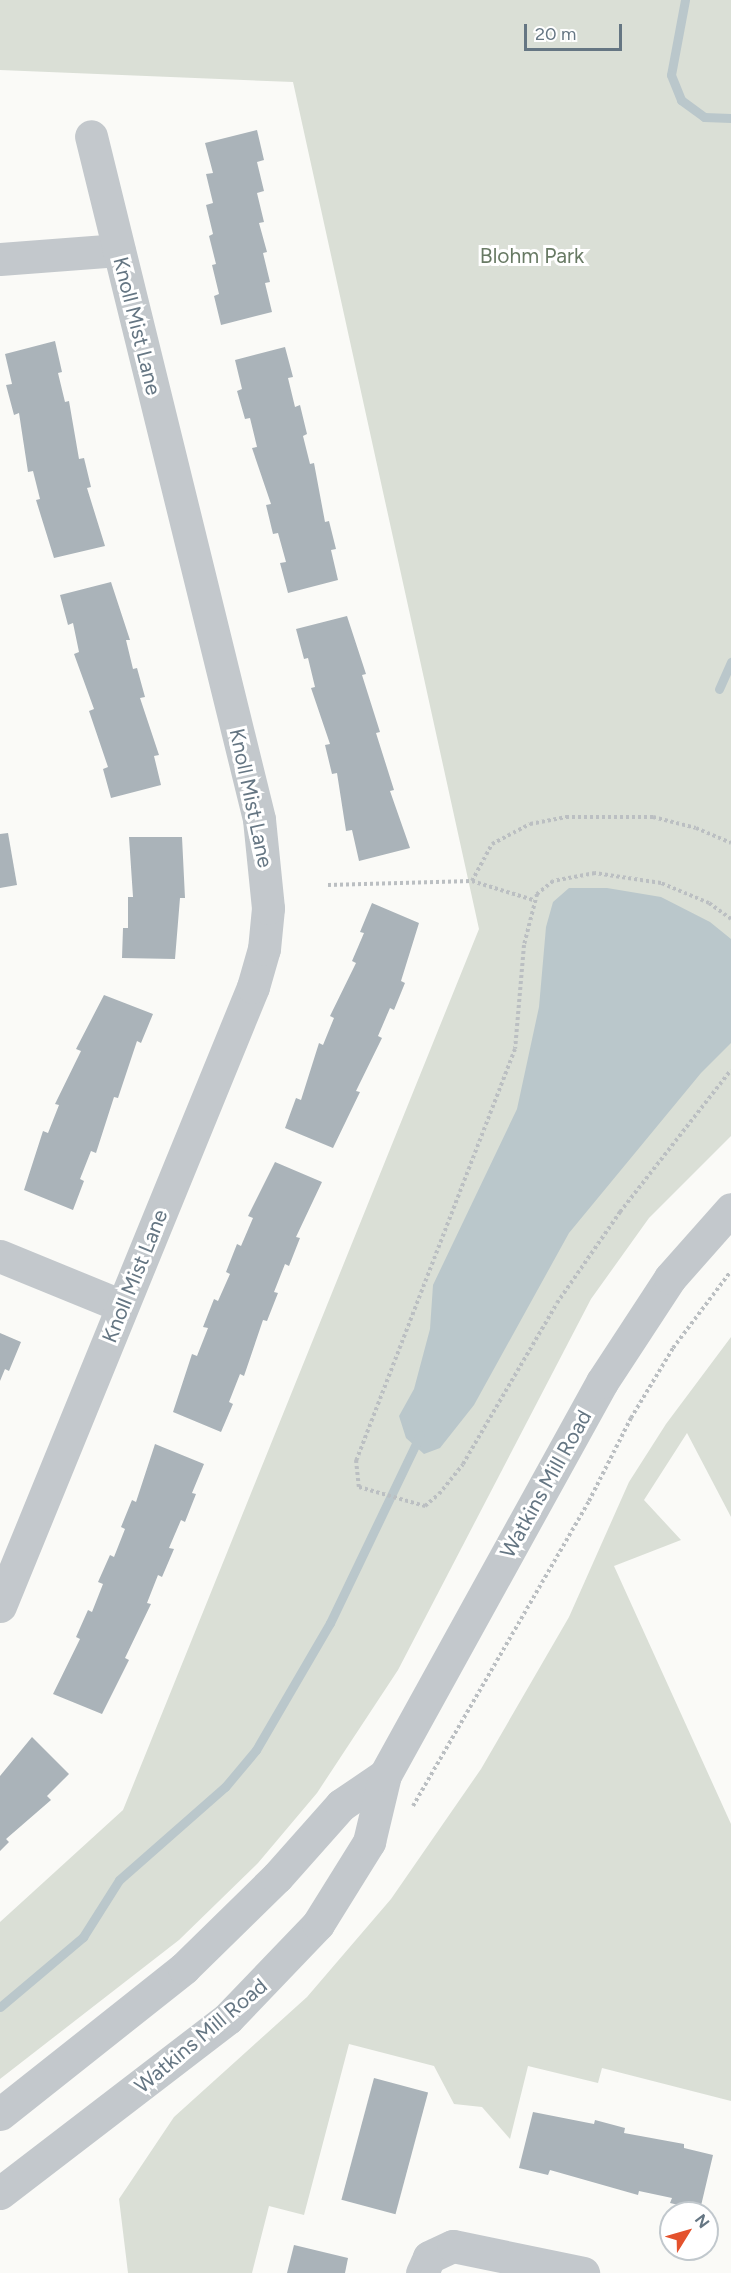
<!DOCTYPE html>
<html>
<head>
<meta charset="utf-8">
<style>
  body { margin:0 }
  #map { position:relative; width:731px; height:2273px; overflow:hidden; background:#fafaf7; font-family:Figtree,sans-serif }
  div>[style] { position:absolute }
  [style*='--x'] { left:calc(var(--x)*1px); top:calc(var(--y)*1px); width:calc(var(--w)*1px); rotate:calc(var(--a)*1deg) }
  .green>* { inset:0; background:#dadfd6 }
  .water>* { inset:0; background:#bac7cb }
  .stream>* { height:9px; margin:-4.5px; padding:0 4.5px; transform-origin:4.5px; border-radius:4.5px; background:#bac7cb }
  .building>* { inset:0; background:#aab3b9; transform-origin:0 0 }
  .path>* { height:4px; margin-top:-2px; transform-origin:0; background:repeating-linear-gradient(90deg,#bbbfc2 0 3px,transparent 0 6px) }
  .minor>* { height:33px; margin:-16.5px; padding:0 16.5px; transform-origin:16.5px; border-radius:16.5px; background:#c3c8cc }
  .tertiary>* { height:33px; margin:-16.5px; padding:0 16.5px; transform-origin:16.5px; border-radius:16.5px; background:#c3c8cc }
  span { translate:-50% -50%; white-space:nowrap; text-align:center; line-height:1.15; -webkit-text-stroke:6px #fff; paint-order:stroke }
  .park-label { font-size:21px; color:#687a64 }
  .street-label { font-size:21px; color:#657683 }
  .north { position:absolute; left:659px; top:2201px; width:60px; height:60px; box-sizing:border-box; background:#fff; border:2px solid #c1c8cd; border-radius:50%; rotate:53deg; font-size:16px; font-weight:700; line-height:24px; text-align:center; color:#657683 }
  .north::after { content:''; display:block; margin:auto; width:21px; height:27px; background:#e4522d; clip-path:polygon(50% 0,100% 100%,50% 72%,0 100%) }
  .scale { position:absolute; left:524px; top:24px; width:98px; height:27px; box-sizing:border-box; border:3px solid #657683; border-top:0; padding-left:8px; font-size:18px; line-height:21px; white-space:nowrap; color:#657683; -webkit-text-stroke:4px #fff; paint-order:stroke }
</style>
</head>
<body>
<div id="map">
  <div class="green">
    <i style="clip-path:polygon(0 0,731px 0,731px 1136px,649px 1218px,591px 1299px,398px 1670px,317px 1793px,258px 1863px,179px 1940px,0 2079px,0 1922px,123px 1810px,479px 929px,293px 82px,0 70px)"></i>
    <i style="clip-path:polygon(731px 1337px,731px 1517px,687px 1433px,644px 1500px,681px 1540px,614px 1566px,731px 1824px,731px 2101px,602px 2068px,598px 2083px,528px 2066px,510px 2139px,482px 2107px,454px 2104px,434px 2066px,349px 2044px,304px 2215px,269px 2206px,252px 2273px,128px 2273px,119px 2199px,174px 2117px,307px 1997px,391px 1899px,481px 1769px,569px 1617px,629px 1482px,666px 1424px)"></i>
  </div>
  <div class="water">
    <i style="clip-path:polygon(569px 888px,607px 888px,661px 897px,710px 922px,731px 939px,731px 1043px,701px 1073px,569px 1233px,474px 1405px,440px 1448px,424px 1454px,406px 1438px,399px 1416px,414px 1389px,430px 1329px,433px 1285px,517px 1109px,539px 1007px,546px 927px,553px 902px)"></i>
  </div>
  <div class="stream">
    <i style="--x:685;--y:0;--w:76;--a:100.6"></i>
    <i style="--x:671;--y:75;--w:27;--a:68"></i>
    <i style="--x:681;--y:100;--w:29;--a:36"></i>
    <i style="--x:704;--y:117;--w:27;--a:2"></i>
    <i style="--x:719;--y:689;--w:30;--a:-66"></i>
    <i style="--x:0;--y:2007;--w:109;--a:-40.1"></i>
    <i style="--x:83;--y:1937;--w:67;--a:-57.7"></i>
    <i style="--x:119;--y:1880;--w:141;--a:-41.3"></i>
    <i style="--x:225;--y:1787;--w:48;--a:-50"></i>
    <i style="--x:256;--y:1750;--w:147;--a:-59.8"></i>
    <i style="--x:330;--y:1623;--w:208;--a:-64.4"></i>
  </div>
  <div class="building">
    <i style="clip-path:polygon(257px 130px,264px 160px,257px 162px,264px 191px,257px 193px,264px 222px,259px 223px,267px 252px,263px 253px,270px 282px,265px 283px,272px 312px,221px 325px,214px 296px,219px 294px,212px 265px,216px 264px,209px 236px,213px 234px,206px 205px,213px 203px,206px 174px,213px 173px,205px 143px)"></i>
    <i style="clip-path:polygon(55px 341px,62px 372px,58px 373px,65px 402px,69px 401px,79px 459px,84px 458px,91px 487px,87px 488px,105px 546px,54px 558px,36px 500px,40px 499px,33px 471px,28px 472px,19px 413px,14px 415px,6px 385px,12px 384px,5px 354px)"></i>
    <i style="clip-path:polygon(285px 347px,293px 377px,288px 378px,295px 407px,300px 405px,307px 434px,303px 436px,310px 464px,314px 463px,325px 522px,329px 521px,336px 549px,331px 550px,338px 580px,288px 593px,280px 563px,286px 562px,278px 533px,273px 534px,266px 505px,271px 504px,252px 448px,257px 447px,250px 418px,245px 419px,237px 391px,242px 389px,235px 360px)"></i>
    <i style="clip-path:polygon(111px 582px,130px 640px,126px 640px,133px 669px,137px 668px,145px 697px,140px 698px,159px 755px,154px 756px,161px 785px,111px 798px,103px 769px,108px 767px,89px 711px,94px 709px,74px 654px,79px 652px,73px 623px,68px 625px,60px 595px)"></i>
    <i style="clip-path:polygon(347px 616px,366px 674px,362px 675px,380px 732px,376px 733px,394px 790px,390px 791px,410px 848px,359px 861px,352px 830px,346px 831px,337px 773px,332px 774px,325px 745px,330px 744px,311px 688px,315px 687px,308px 658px,304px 659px,296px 629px)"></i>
    <i style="clip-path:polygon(8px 833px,17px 885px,0 888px,0 834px)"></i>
    <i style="clip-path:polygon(129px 837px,182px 837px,185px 898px,180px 898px,175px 959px,122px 958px,123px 928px,128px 928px,128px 897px,133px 897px)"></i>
    <i style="clip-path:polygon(372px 903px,419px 923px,401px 981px,405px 983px,394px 1010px,390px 1008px,378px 1036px,382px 1038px,356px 1091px,360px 1092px,333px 1148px,285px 1128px,296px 1098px,301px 1100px,319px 1043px,323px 1045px,334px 1018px,330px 1016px,356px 963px,352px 961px,364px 933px,360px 932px)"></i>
    <i style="clip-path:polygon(104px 995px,153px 1014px,141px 1043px,137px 1041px,118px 1098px,114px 1097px,96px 1153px,91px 1151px,80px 1179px,84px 1181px,73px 1210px,24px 1190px,43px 1131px,48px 1133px,59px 1105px,55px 1104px,81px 1051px,76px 1049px)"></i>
    <i style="clip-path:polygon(275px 1162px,322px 1182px,296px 1237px,300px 1238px,289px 1266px,285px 1264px,274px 1292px,278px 1293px,267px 1321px,263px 1320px,244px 1376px,240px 1374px,229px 1402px,233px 1404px,221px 1432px,173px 1412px,192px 1354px,197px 1356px,208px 1328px,203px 1327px,214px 1299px,218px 1301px,230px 1274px,226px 1272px,237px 1244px,241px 1246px,253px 1218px,248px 1216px)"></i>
    <i style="clip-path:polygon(0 1333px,21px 1342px,9px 1371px,5px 1369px,0 1381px)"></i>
    <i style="clip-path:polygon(155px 1444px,204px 1464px,192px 1493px,196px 1494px,185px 1522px,181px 1520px,169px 1548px,174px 1549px,162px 1577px,158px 1575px,147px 1603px,151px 1604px,125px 1658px,129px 1660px,102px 1714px,53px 1694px,80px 1639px,76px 1637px,88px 1610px,92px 1612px,103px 1584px,98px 1582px,110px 1555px,114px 1557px,125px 1529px,121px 1527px,132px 1500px,136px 1502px)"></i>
    <i style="clip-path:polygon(32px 1737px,69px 1774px,47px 1796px,51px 1800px,6px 1839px,9px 1842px,0 1851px,0 1776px)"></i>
    <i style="left:374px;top:2078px;width:56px;height:126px;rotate:15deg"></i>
    <i style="clip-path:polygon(533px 2112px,594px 2124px,595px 2120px,625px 2128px,624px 2133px,684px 2144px,684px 2148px,713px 2155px,700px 2210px,670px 2203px,672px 2198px,639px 2191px,638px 2195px,550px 2170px,548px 2175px,519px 2168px)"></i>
    <i style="clip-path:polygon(294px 2245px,348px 2258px,345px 2273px,287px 2273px)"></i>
  </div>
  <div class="path">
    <i style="--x:472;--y:881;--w:42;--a:-61.6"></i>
    <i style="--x:492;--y:844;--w:43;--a:-27.8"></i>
    <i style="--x:530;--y:824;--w:37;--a:-11"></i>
    <i style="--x:566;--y:817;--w:87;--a:0"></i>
    <i style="--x:653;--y:817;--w:44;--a:14.3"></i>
    <i style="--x:696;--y:828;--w:38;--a:23"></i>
    <i style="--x:328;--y:885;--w:144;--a:-1.6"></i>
    <i style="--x:472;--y:881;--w:64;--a:17.3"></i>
    <i style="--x:731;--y:919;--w:27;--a:-144"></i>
    <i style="--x:709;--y:903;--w:52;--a:-157.4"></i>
    <i style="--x:661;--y:883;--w:67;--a:-171.4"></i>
    <i style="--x:595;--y:873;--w:43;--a:169.2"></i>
    <i style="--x:553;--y:881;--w:21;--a:141"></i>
    <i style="--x:537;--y:894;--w:53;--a:104.3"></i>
    <i style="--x:524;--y:945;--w:104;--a:94.9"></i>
    <i style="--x:515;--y:1049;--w:441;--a:111.1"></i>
    <i style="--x:356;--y:1460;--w:27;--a:84"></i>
    <i style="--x:359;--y:1487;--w:69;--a:16.1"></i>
    <i style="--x:425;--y:1506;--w:18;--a:-41"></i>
    <i style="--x:439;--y:1494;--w:38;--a:-51"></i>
    <i style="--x:463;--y:1464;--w:186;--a:-59.7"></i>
    <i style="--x:557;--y:1303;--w:111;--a:-55.3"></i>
    <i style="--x:620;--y:1212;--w:180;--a:-52"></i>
    <i style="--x:413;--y:1806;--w:352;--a:-60"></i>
    <i style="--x:589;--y:1501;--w:93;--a:-63.2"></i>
    <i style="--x:631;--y:1418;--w:82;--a:-59"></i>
    <i style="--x:673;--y:1348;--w:96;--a:-53"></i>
  </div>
  <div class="minor">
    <i style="--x:0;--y:259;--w:119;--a:-4.3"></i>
    <i style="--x:0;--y:1256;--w:132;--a:22.3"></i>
    <i style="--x:0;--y:1606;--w:669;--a:-67.77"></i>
    <i style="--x:253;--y:987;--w:40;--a:-74"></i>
    <i style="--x:264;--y:949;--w:41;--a:-84.4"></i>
    <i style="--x:268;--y:908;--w:89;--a:-95.8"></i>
    <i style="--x:259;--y:819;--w:703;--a:-103.82"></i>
    <i style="--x:422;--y:2273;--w:17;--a:-66"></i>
    <i style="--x:429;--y:2257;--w:26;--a:-25"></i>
    <i style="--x:453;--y:2246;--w:133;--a:11.7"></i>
  </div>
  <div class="tertiary">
    <i style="--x:0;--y:2114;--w:235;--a:-38.4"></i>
    <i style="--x:184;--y:1968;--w:130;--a:-44.4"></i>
    <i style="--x:277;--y:1877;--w:96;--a:-48.4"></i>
    <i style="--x:341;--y:1805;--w:53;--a:-34.3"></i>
    <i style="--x:0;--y:2193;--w:287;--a:-37.5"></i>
    <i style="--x:228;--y:2018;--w:130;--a:-46.2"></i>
    <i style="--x:318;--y:1924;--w:97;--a:-58.1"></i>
    <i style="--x:369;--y:1842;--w:69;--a:-76.6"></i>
    <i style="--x:385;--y:1775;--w:449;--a:-61.1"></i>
    <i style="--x:602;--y:1382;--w:124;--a:-56.8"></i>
    <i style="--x:670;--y:1278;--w:92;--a:-48.5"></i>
  </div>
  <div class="park-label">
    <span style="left:532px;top:256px">Blohm Park</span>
  </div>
  <div class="street-label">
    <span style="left:137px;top:326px;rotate:76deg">Knoll Mist Lane</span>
    <span style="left:251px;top:798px;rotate:78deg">Knoll Mist Lane</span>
    <span style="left:135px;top:1276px;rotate:-68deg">Knoll Mist Lane</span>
    <span style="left:546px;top:1484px;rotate:-61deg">Watkins Mill Road</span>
    <span style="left:201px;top:2036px;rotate:-40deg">Watkins Mill Road</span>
  </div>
  <div class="north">N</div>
  <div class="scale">20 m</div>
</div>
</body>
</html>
